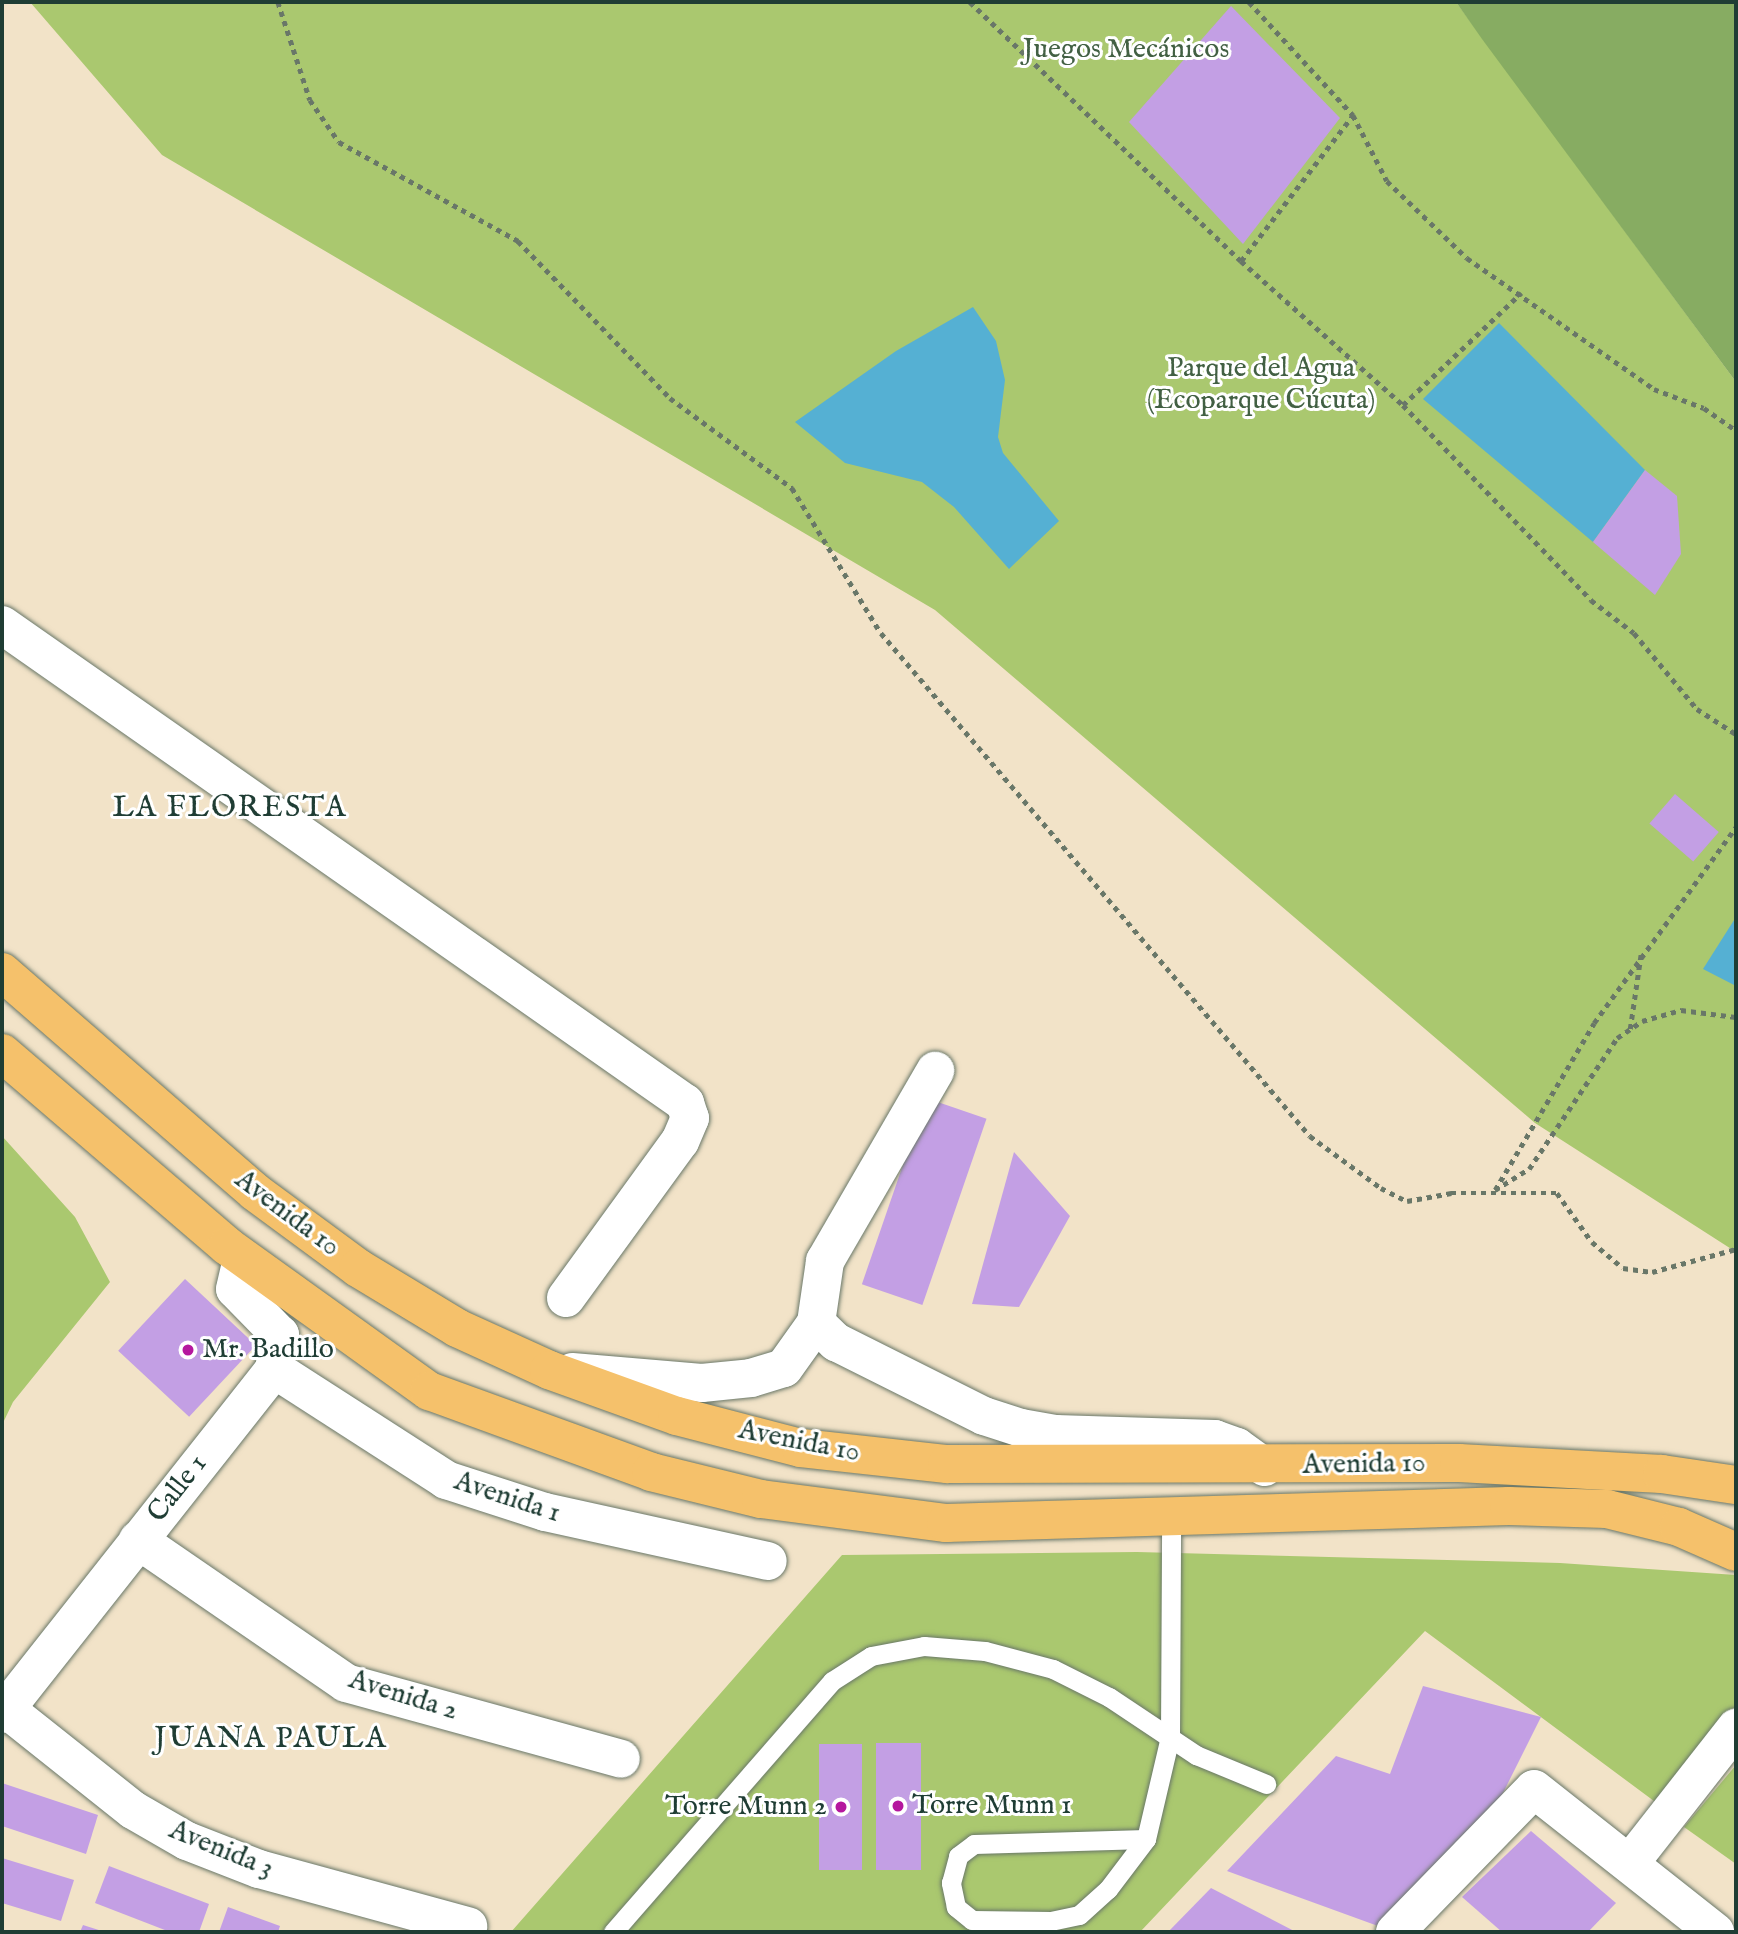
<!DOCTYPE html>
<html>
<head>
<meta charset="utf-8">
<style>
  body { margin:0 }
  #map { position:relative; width:1738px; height:1934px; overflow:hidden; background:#f2e3c8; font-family:"IM FELL English",serif }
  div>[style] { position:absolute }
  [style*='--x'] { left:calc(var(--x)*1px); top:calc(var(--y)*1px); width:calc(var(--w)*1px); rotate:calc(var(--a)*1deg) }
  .green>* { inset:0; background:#aac86f }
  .forest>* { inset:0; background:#87ac62 }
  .water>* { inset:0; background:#55b0d3 }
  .building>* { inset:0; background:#c39fe4; transform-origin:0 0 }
  .path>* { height:4.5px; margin-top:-2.25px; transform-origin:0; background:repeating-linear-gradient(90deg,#697768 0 5px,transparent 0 10px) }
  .roads { filter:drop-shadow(0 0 2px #697768) drop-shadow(0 0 2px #697768) }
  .lane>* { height:19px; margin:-9.5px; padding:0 9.5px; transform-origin:9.5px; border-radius:9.5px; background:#fff }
  .street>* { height:38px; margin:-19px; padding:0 19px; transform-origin:19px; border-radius:19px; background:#fff }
  .primary>* { height:38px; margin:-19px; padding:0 19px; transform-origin:19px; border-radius:19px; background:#f5c16b }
  .dots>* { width:19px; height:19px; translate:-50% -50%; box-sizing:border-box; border:4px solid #fff; border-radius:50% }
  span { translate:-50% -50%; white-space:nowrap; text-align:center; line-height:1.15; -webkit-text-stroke:6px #fff; paint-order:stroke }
  .park-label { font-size:28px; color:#426043 }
  .street-label { font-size:28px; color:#1f3d34 }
  .poi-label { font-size:28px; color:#1f3d34 }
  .left { translate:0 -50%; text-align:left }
  .right { translate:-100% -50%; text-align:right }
  .neighbourhood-label { font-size:30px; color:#1f3d34; letter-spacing:2px }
  .frame { position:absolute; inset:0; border:4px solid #1f3d34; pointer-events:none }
</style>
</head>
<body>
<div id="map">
  <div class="green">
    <i style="clip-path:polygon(30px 2px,1456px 2px,1736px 382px,1736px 1252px,1535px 1123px,935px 610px,162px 155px)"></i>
    <i style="clip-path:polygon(2px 1136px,75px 1217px,110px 1282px,13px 1402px,2px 1425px)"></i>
    <i style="clip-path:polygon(1137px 1552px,1560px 1563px,1736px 1575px,1736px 1705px,1658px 1804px,1425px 1631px,1140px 1932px,511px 1932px,842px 1555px)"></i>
    <i style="clip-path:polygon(1736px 1765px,1736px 1864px,1684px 1827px)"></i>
  </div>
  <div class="forest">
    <i style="clip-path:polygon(1456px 2px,1736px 2px,1736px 382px,1482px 39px)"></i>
  </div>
  <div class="water">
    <i style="clip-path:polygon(973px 307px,996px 341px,1005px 380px,998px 437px,1003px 453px,1059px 521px,1009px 569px,954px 507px,922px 482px,845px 463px,795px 422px,896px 351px)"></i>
    <i style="clip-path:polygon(1499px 323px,1645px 470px,1593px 542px,1423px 399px)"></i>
    <i style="clip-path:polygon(1736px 917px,1736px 986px,1703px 969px)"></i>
  </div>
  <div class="building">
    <i style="clip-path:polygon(1231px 6px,1340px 118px,1243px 244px,1129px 122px)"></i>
    <i style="clip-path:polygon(1645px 470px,1677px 496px,1681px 554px,1655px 595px,1593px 542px)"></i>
    <i style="left:1675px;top:794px;width:58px;height:39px;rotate:41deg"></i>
    <i style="left:926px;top:1098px;width:64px;height:197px;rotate:19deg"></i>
    <i style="clip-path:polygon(1014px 1152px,1070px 1216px,1019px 1307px,972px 1304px)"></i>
    <i style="left:185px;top:1279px;width:97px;height:98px;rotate:43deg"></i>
    <i style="clip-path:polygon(1423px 1686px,1541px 1717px,1496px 1807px,1378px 1926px,1227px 1871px,1336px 1756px,1390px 1774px)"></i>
    <i style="left:876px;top:1743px;width:45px;height:127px"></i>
    <i style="left:819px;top:1744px;width:43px;height:126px"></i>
    <i style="clip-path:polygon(2px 1783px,98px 1815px,86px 1854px,2px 1826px)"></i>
    <i style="clip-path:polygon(1531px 1831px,1616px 1903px,1588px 1932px,1502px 1932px,1462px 1897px)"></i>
    <i style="clip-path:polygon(2px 1858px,74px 1880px,61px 1921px,2px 1903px)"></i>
    <i style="clip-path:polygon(109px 1866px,209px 1904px,199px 1932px,170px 1932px,95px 1903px)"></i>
    <i style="clip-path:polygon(1211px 1888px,1296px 1932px,1168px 1932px)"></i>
    <i style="clip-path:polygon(228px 1907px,280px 1926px,278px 1932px,219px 1932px)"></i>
    <i style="clip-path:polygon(83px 1925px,105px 1932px,80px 1932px)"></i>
  </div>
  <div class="path">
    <i style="--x:278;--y:2;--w:103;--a:71.9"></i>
    <i style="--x:310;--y:100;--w:51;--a:55.4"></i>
    <i style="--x:339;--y:142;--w:205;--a:28.9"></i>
    <i style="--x:518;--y:241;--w:219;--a:45.9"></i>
    <i style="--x:670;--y:398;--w:152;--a:36.4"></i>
    <i style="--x:792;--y:488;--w:170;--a:58.5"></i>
    <i style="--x:881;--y:633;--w:661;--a:49.54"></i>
    <i style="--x:1310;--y:1136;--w:88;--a:36.2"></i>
    <i style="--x:1381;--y:1188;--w:29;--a:27"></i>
    <i style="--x:1407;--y:1201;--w:45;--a:-10.3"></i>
    <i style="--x:1451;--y:1193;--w:106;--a:0"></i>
    <i style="--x:1557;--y:1193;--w:60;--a:54.5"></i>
    <i style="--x:1592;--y:1242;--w:40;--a:40"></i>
    <i style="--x:1623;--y:1268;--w:29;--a:8"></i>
    <i style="--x:1652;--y:1272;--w:87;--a:-15.3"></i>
    <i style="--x:970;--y:2;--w:375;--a:43.7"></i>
    <i style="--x:1241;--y:261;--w:217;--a:41.6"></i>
    <i style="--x:1403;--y:405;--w:271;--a:46"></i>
    <i style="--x:1591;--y:600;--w:54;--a:37.5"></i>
    <i style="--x:1634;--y:633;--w:99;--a:50.3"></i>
    <i style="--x:1697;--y:709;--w:46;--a:32.7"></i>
    <i style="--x:1249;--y:2;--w:154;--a:47.4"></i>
    <i style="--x:1353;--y:115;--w:74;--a:62.7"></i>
    <i style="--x:1387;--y:181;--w:111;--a:43.9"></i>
    <i style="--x:1467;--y:258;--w:228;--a:35"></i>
    <i style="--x:1654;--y:389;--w:53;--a:20.8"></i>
    <i style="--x:1704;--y:408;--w:39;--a:35"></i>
    <i style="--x:1241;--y:261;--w:184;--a:-52.5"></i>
    <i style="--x:1403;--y:405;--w:163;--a:-43.5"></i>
    <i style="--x:1630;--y:1029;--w:76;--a:-81.7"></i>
    <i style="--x:1495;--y:1190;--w:194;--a:-59.3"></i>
    <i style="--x:1594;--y:1023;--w:242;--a:-54.1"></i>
    <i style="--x:1495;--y:1190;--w:40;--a:-32"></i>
    <i style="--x:1529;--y:1169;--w:158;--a:-56.1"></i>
    <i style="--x:1617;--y:1038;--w:30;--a:-34"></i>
    <i style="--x:1642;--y:1021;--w:41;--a:-15.8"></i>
    <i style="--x:1681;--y:1010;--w:55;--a:7.3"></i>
  </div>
  <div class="roads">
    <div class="lane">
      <i style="--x:1146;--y:1839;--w:63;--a:127.2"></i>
      <i style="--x:1108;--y:1889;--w:39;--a:138"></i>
      <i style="--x:1079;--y:1915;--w:29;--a:168"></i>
      <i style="--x:1051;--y:1921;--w:79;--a:-179.3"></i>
      <i style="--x:972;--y:1920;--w:21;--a:-141"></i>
      <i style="--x:956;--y:1907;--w:25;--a:-102"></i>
      <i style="--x:951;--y:1883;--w:28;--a:-75"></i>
      <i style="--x:958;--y:1856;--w:20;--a:-37"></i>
      <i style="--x:974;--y:1844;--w:172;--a:-1.7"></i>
      <i style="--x:1146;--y:1839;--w:105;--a:-76.8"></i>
      <i style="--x:1170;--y:1737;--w:219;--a:-89.7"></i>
      <i style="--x:613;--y:1932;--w:333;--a:-48.9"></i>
      <i style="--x:832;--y:1681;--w:46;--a:-32.7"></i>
      <i style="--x:871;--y:1656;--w:54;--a:-10.7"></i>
      <i style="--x:924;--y:1646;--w:61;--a:4.7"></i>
      <i style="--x:985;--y:1651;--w:70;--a:14.8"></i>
      <i style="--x:1053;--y:1669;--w:63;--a:26.6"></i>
      <i style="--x:1109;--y:1697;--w:105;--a:33.7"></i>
      <i style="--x:1196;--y:1755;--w:76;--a:22.5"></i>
    </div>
    <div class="street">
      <i style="--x:2;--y:625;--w:834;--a:34.99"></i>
      <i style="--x:685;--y:1103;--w:16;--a:72"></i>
      <i style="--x:690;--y:1118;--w:25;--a:113"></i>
      <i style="--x:680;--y:1141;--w:194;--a:126"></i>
      <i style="--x:816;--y:1323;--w:28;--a:44"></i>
      <i style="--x:836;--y:1342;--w:165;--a:26.6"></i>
      <i style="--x:984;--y:1416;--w:39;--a:18"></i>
      <i style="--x:1021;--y:1428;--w:36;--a:10"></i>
      <i style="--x:1056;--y:1434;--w:159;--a:1.8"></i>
      <i style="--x:1215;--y:1439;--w:23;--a:20"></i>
      <i style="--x:1237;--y:1447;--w:34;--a:36"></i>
      <i style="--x:274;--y:1369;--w:205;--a:32.8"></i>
      <i style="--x:446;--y:1480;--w:104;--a:17.9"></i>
      <i style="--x:545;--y:1512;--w:228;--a:12.4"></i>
      <i style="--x:572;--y:1372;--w:130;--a:4.8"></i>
      <i style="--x:702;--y:1383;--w:49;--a:-5.8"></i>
      <i style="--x:751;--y:1378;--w:34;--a:-17"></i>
      <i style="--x:784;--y:1368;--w:55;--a:-54.6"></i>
      <i style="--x:816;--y:1323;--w:63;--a:-81.7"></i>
      <i style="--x:825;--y:1261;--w:220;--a:-59.9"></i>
      <i style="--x:138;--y:1540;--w:252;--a:34.5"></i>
      <i style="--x:346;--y:1683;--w:285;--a:15.4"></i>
      <i style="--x:6;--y:1709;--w:162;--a:38.5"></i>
      <i style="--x:133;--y:1810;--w:62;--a:29.9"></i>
      <i style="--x:187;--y:1841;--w:77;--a:21.3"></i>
      <i style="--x:259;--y:1869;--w:217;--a:15.3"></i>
      <i style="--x:2;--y:1714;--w:439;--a:-51.7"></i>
      <i style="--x:274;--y:1369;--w:35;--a:-80"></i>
      <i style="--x:280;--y:1335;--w:64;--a:-134.4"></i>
      <i style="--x:235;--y:1289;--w:32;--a:-77"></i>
      <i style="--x:1630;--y:1863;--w:172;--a:-51.9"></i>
      <i style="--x:1395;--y:1932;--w:199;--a:-45.8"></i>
      <i style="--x:1534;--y:1789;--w:231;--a:38.3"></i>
    </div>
    <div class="primary">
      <i style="--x:2;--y:972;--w:335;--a:41"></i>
      <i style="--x:255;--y:1192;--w:128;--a:36.4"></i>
      <i style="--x:358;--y:1268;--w:116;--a:31.2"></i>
      <i style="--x:457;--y:1328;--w:101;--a:24.5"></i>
      <i style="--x:549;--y:1370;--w:136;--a:19.8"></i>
      <i style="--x:677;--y:1416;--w:128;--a:14.5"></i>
      <i style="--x:801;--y:1448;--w:147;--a:6.3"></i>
      <i style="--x:947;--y:1464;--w:512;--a:-0.11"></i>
      <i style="--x:1459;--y:1463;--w:203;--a:3.1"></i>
      <i style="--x:1662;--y:1474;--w:75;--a:8.5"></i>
      <i style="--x:2;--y:1053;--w:296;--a:40.6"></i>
      <i style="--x:227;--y:1246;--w:249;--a:35.7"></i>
      <i style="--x:429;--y:1391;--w:236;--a:20"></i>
      <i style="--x:651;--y:1472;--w:113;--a:13.8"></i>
      <i style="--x:761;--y:1499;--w:187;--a:7.4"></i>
      <i style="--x:946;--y:1523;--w:563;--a:-1.73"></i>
      <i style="--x:1509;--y:1506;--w:98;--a:1.8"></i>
      <i style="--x:1607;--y:1509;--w:74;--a:14"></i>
      <i style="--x:1679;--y:1527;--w:62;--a:23.7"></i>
    </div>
  </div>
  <div class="dots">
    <i style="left:188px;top:1350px;background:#b5179e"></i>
    <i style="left:898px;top:1806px;background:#b5179e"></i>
    <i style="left:841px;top:1807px;background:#b5179e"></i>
  </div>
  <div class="park-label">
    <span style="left:1126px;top:50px">Juegos Mecánicos</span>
    <span style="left:1261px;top:385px">Parque del Agua<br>(Ecoparque Cúcuta)</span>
  </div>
  <div class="street-label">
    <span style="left:287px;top:1214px;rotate:37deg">Avenida 10</span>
    <span style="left:799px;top:1442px;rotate:11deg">Avenida 10</span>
    <span style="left:1364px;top:1465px;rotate:-1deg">Avenida 10</span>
    <span style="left:178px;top:1489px;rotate:-52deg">Calle 1</span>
    <span style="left:507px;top:1498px;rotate:18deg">Avenida 1</span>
    <span style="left:403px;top:1696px;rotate:17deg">Avenida 2</span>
    <span style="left:221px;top:1850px;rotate:22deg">Avenida 3</span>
  </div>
  <div class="poi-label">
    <span class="left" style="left:202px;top:1350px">Mr. Badillo</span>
    <span class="left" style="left:912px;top:1806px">Torre Munn 1</span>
    <span class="right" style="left:827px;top:1807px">Torre Munn 2</span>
  </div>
  <div class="neighbourhood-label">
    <span style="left:230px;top:808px">LA FLORESTA</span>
    <span style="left:271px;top:1739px">JUANA PAULA</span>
  </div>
  <div class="frame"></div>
</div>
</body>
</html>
